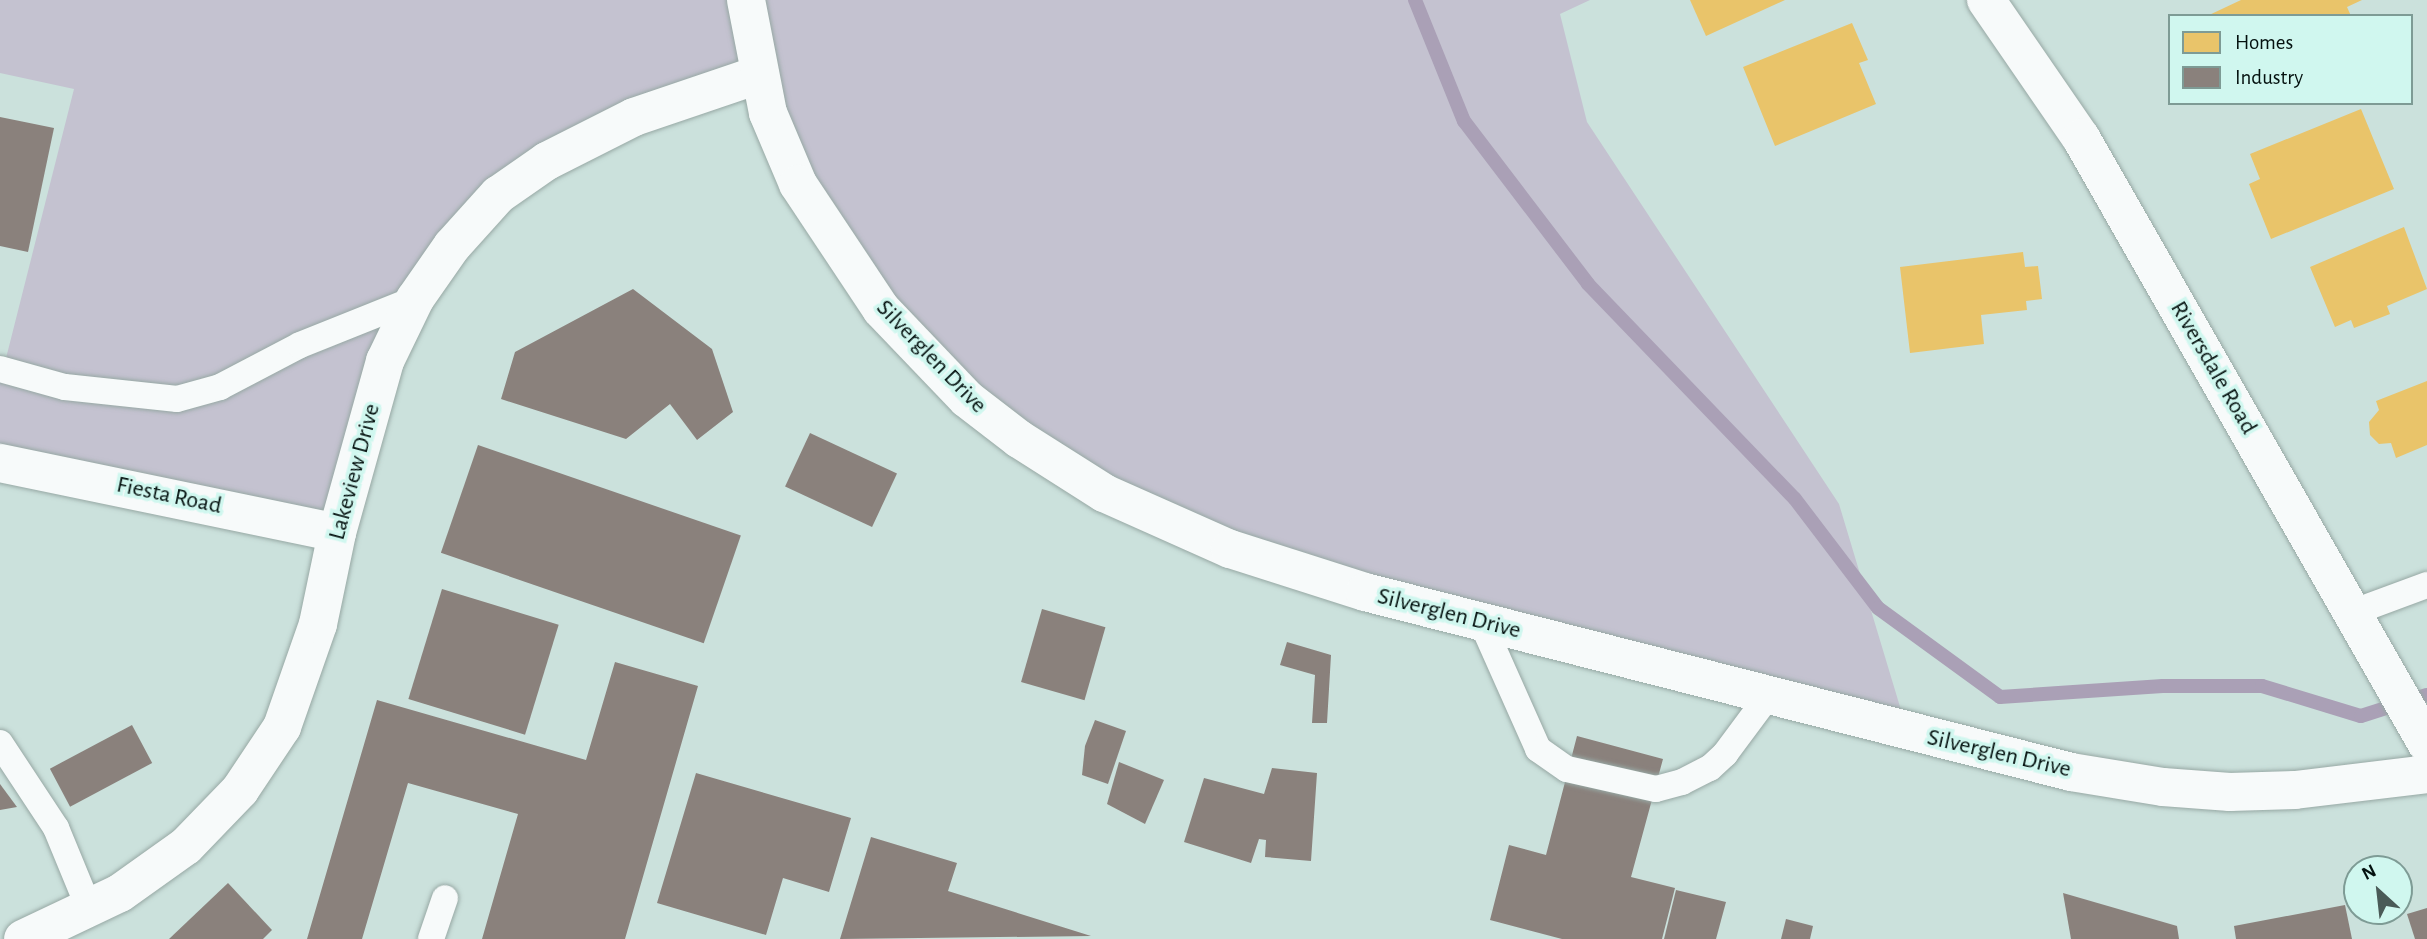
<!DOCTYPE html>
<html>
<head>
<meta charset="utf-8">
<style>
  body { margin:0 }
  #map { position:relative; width:2427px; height:939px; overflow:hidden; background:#cbe1dc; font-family:"Alegreya Sans",sans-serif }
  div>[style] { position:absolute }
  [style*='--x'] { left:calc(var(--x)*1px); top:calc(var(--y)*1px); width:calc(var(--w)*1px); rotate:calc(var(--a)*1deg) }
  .green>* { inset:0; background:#c4c2d0 }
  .homes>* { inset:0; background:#e9c46a }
  .industry>* { inset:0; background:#8a817c; transform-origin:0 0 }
  .stream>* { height:14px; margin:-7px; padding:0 7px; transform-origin:7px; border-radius:7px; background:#aaa0b6 }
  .roads { filter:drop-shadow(0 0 2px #97a8a4) drop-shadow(0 0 2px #97a8a4) }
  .service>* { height:26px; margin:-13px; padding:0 13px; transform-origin:13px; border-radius:13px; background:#f7fafa }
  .minor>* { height:38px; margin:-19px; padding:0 19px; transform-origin:19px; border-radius:19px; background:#f7fafa }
  .tertiary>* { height:38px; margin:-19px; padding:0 19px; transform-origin:19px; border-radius:19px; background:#f7fafa }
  span { translate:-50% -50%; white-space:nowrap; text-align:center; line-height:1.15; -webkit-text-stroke:7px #d0f7ef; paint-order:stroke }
  .street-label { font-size:24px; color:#04110f }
  .legend { position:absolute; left:2168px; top:14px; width:245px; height:91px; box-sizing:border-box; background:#d0f7ef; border:2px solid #7e9b95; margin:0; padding:9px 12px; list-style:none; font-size:21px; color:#04110f }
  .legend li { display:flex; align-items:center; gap:14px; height:35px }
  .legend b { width:35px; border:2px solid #7e9b95 }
  .north { position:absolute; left:2343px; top:855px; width:70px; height:70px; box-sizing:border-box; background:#d0f7ef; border:2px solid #7e9b95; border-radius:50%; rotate:333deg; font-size:19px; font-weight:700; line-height:28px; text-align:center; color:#04110f }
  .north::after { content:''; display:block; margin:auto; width:24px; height:32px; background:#4a5a57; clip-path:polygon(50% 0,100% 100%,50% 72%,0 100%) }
</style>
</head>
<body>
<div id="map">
  <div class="green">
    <i style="clip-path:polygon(0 0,1590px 0,1560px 14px,1587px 122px,1839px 504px,1907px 730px,1377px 599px,1052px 455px,837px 246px,762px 73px,641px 111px,449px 245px,334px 534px,0 466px,0 382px,74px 89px,0 73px)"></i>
  </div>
  <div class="homes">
    <i style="clip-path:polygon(1690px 0,1785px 0,1706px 36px)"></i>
    <i style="clip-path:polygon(2241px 0,2362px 0,2347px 7px,2351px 16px,2207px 16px)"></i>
    <i style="clip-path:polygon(1852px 23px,1868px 60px,1859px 63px,1876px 104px,1775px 146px,1743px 67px)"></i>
    <i style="clip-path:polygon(2361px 109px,2394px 189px,2271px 239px,2249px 184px,2260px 179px,2250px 154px)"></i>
    <i style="clip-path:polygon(2404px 227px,2427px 289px,2387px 306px,2390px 314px,2354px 328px,2351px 320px,2335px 327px,2310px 267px)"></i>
    <i style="clip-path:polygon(2023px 252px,2025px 267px,2038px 266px,2042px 299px,2026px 301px,2027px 310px,1981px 315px,1984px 344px,1910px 353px,1900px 267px)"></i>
    <i style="clip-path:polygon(2427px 381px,2427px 445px,2396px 458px,2391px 443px,2379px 444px,2370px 435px,2369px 422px,2379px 410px,2376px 401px)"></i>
  </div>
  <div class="industry">
    <i style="clip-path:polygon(0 117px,54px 128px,28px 252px,0 246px)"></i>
    <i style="clip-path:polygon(633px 289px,712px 349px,733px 412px,697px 440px,670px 404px,626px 439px,501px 399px,515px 352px)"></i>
    <i style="left:810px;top:433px;width:96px;height:59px;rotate:25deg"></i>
    <i style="left:478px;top:445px;width:278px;height:114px;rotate:19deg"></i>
    <i style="left:442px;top:589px;width:122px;height:115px;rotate:17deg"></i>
    <i style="left:1042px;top:609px;width:66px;height:76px;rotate:16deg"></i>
    <i style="clip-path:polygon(1287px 642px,1331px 655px,1327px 723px,1312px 723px,1315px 675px,1280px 665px)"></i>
    <i style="clip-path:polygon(615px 662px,698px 686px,625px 939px,482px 939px,518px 814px,408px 783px,362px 939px,307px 939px,377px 700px,586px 760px)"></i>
    <i style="clip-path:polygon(1095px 720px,1126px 731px,1108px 784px,1082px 775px,1085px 746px)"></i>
    <i style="left:132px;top:725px;width:43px;height:93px;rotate:62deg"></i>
    <i style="clip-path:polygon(1577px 736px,1663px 759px,1631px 877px,1675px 888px,1662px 939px,1562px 939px,1490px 920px,1509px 845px,1546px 855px)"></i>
    <i style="clip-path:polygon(1119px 762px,1164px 780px,1145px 824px,1107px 804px)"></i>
    <i style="clip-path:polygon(1272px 768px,1317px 773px,1311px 861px,1265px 857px,1266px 840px,1259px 839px,1251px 863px,1184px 842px,1204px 778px,1264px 794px)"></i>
    <i style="clip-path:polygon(696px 773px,851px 818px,829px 892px,783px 878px,766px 935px,657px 903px)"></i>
    <i style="clip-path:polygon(0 784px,17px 807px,0 810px)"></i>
    <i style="clip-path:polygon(871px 837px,957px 863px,948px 891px,1091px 936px,840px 939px)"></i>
    <i style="clip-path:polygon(228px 883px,272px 930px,263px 939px,169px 939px)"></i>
    <i style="clip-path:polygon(1676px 890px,1726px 902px,1716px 939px,1664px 939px)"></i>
    <i style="clip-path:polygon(2063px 893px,2177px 926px,2179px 939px,2071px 939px)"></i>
    <i style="clip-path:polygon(2345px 905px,2352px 939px,2236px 939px,2234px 926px)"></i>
    <i style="clip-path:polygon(2427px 908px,2427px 939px,2415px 939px,2407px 914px)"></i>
    <i style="clip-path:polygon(1786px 919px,1813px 926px,1810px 939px,1781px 939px)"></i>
  </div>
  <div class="stream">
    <i style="--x:1415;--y:0;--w:131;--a:68"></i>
    <i style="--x:1464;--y:121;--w:205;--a:52.7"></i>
    <i style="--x:1588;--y:284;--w:298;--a:46.1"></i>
    <i style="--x:1795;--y:499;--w:137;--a:52.7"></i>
    <i style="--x:1878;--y:608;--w:151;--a:36.1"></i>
    <i style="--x:2000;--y:697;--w:163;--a:-3.9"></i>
    <i style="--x:2163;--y:686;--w:99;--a:0"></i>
    <i style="--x:2262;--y:686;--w:103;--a:16.9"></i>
    <i style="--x:2361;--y:716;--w:69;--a:-17.7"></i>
  </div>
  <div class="roads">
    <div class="service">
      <i style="--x:0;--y:369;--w:67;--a:15.5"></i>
      <i style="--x:65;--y:387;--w:113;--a:6.1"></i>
      <i style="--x:177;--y:399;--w:45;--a:-15.6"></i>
      <i style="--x:220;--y:387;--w:90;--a:-27.7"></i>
      <i style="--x:300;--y:345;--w:124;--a:-21.8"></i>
      <i style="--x:2354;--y:612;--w:78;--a:-20.3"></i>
      <i style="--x:1482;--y:623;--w:138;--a:66"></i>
      <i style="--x:1538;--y:749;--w:35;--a:35"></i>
      <i style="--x:1567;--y:769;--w:91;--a:12.7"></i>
      <i style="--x:1656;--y:789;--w:27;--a:-15"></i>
      <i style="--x:1682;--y:782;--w:31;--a:-27"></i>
      <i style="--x:1710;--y:768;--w:21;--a:-43"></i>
      <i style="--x:1725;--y:754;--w:72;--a:-53.4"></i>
      <i style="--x:0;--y:743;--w:102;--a:56.6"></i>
      <i style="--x:56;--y:828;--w:87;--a:67.6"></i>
      <i style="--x:431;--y:939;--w:43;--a:-71.1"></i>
    </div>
    <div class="minor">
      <i style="--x:1986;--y:0;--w:168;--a:55.5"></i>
      <i style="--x:2081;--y:138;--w:698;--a:60.28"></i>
      <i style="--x:0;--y:463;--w:344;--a:11.7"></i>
      <i style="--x:23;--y:939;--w:107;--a:-25.4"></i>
      <i style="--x:120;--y:893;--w:81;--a:-35.5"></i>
      <i style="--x:186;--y:846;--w:78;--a:-46"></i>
      <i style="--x:240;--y:790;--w:76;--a:-56.3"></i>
      <i style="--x:282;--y:727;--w:109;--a:-70.7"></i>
      <i style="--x:318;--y:624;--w:93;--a:-78.2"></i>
      <i style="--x:337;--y:533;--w:179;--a:-74.4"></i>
      <i style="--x:385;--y:361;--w:69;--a:-64.2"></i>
      <i style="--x:415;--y:299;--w:65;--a:-55.1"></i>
      <i style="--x:452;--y:246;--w:69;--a:-48"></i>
      <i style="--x:498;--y:195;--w:60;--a:-34.8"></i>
      <i style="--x:547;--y:161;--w:97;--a:-26.8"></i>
      <i style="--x:634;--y:117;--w:133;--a:-18.8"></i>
    </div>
    <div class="tertiary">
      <i style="--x:746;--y:0;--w:115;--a:79"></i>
      <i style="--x:768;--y:113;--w:77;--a:67.1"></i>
      <i style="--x:798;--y:184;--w:150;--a:56.4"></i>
      <i style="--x:881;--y:309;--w:124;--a:46.3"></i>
      <i style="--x:967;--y:399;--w:66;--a:37.6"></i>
      <i style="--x:1019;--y:439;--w:101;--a:32.4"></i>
      <i style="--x:1104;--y:493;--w:138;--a:24"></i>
      <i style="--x:1230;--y:549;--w:142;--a:17.7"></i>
      <i style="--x:1365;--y:592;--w:729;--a:14.3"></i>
      <i style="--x:2071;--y:772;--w:93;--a:9.3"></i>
      <i style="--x:2163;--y:787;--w:67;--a:4.3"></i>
      <i style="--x:2230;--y:792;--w:65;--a:-1.8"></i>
      <i style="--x:2295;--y:790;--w:133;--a:-6.9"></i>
    </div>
  </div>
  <div class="street-label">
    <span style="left:931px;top:357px;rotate:46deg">Silverglen Drive</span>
    <span style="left:2213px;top:368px;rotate:60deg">Riversdale Road</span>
    <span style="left:355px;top:472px;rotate:-75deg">Lakeview Drive</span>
    <span style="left:169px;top:496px;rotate:12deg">Fiesta Road</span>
    <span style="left:1449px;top:614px;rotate:14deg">Silverglen Drive</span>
    <span style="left:1999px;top:754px;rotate:13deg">Silverglen Drive</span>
  </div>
  <ul class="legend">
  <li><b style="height:19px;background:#e9c46a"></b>Homes</li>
  <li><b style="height:19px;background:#8a817c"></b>Industry</li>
  </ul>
  <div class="north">N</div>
</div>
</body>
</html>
